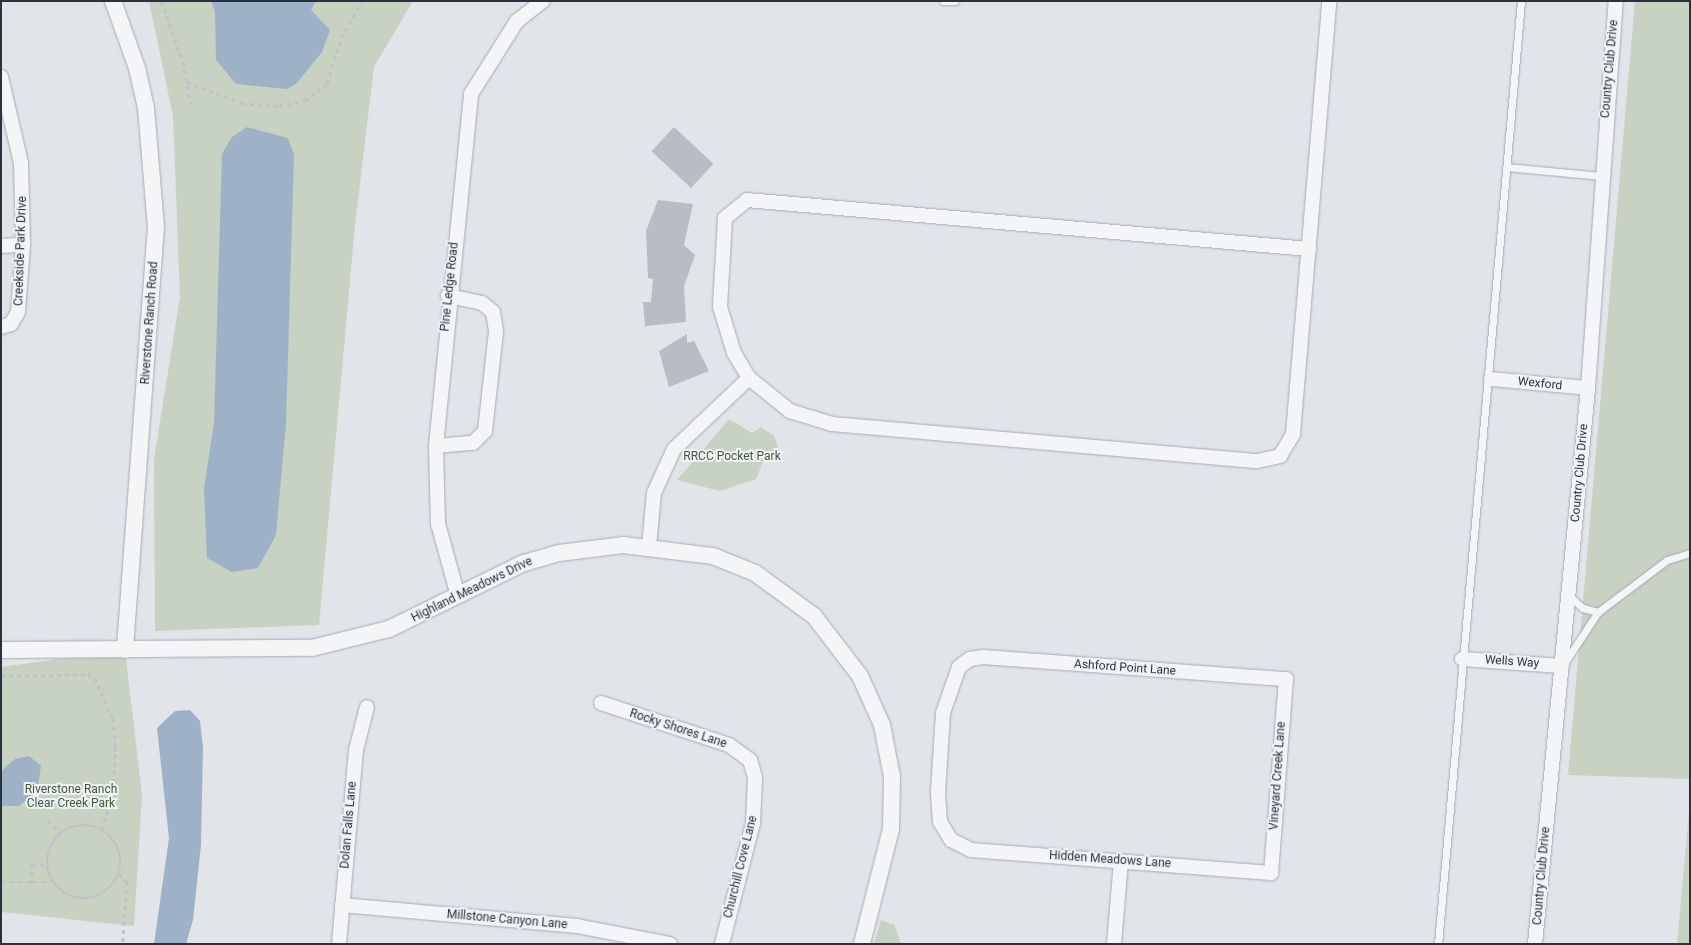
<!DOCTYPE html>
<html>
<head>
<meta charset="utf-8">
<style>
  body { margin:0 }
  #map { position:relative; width:1691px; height:945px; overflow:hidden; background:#e1e4e9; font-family:Roboto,sans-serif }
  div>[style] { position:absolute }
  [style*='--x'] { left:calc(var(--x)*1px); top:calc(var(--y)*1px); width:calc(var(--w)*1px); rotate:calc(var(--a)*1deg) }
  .green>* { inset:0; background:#c7d2c2 }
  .water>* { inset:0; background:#9eb2c7 }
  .building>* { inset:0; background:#b8bdc5; transform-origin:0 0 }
  .path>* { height:2.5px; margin-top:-1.25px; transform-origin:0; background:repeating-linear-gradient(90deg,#bfc2c7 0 4px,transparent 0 8px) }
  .path>.ring { margin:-1.25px; padding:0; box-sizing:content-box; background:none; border:2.5px solid #bfc2c7; border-radius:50% }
  .roads { filter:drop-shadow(0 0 1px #a6abb3) drop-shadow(0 0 1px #a6abb3) }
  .service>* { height:7px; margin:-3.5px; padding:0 3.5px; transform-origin:3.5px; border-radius:3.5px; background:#f3f5f7 }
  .minor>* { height:14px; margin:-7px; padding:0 7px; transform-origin:7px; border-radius:7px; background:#f3f5f7 }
  .tertiary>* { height:16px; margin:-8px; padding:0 8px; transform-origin:8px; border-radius:8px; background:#f3f5f7 }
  span { translate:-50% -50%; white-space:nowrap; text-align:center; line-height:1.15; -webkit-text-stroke:4px #f0f3f6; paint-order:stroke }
  .street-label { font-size:12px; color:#2a3240 }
  .park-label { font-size:12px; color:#3f5a38 }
  .frame { position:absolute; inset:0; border:2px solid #2a3240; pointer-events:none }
</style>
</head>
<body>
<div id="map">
  <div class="green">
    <i style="clip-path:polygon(149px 1px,413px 1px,374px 67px,355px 225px,319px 625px,155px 631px,154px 459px,180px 297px,173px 116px)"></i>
    <i style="clip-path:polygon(1635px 1px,1690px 1px,1690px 779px,1568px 775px)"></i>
    <i style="clip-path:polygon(729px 419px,752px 433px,761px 427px,774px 436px,779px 450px,765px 456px,756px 479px,720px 491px,677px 480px)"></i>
    <i style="clip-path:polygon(125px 650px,142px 795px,134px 926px,1px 912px,1px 667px)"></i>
    <i style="clip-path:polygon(1690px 801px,1690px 944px,1677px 944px)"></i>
    <i style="clip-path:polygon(881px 920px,894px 925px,901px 944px,874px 944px)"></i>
  </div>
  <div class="water">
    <i style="clip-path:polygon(211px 1px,316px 1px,311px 10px,330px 30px,322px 52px,296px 84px,287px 89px,236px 84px,216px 60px,215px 12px)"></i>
    <i style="clip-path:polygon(247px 127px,288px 138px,294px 155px,286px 424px,276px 535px,258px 568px,232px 572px,207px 558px,204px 489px,214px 422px,222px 154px,232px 137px)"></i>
    <i style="clip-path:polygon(190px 710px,200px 721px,203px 747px,201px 845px,193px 920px,186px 944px,154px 944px,169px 838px,157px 728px,175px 711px)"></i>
    <i style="clip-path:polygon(29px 756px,41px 766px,37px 791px,19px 806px,1px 806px,1px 771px,15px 759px)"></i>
  </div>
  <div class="building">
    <i style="left:674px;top:127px;width:54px;height:33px;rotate:43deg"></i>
    <i style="clip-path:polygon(658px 200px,693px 204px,684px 245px,695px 255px,684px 286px,686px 322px,645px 326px,643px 302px,651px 302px,653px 279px,648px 278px,646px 231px)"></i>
    <i style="clip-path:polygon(687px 334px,687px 343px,694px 341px,709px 371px,669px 387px,659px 351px)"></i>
  </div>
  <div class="path">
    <i style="--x:162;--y:1;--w:65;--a:71"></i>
    <i style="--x:183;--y:62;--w:42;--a:79"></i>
    <i style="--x:187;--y:82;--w:59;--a:20.9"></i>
    <i style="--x:242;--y:103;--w:37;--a:5"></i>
    <i style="--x:279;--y:106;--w:26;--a:-11"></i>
    <i style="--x:305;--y:101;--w:28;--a:-39"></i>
    <i style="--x:327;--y:83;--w:47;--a:-72.7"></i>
    <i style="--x:341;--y:38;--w:43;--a:-60.4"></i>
    <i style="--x:1;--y:676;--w:87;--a:-1.3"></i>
    <i style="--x:88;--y:674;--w:8;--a:30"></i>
    <i style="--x:95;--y:678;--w:45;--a:66.3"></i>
    <i style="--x:113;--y:719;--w:28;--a:84"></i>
    <i style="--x:116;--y:747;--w:49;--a:93.5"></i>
    <i style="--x:113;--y:796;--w:36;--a:108"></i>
    <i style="--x:48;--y:820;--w:18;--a:47"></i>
    <i class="ring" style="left:47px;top:825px;width:71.5px;height:71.5px"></i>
    <i style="--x:119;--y:874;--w:11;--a:45"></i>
    <i style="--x:127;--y:882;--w:62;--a:93.7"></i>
    <i style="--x:1;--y:882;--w:52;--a:0"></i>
    <i style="--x:31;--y:884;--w:20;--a:-87"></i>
    <i style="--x:32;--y:864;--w:15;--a:4"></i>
  </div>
  <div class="roads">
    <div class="service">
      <i style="--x:943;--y:1;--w:12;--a:0"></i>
      <i style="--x:1507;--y:167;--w:94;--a:5.5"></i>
      <i style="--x:1569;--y:596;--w:18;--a:41"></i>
      <i style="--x:1583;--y:608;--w:16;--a:15"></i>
      <i style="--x:1565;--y:662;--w:60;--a:-56.6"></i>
      <i style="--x:1598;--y:612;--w:86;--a:-37"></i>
      <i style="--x:1667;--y:560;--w:24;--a:-17"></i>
      <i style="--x:1438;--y:944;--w:947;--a:-84.97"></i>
    </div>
    <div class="minor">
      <i style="--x:1;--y:77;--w:88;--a:76.9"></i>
      <i style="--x:21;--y:163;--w:82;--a:88.6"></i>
      <i style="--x:23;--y:245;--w:67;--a:94.3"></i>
      <i style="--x:18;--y:312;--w:14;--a:120"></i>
      <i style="--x:11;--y:324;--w:10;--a:163"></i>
      <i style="--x:1;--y:246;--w:22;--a:-3"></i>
      <i style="--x:749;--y:378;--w:29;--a:-121"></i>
      <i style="--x:734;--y:353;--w:48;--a:-106.9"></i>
      <i style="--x:720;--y:307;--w:89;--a:-86.8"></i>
      <i style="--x:725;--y:218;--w:28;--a:-39"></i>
      <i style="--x:747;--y:200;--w:564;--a:4.98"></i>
      <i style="--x:1491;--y:379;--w:97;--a:5.3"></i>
      <i style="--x:436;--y:446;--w:37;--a:-5"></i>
      <i style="--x:473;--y:443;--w:17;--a:-45"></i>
      <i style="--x:485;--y:431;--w:101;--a:-83.7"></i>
      <i style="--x:496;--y:331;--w:19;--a:-99"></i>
      <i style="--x:493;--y:312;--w:14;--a:-141"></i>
      <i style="--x:482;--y:303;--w:35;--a:-168"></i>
      <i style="--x:649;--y:546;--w:53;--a:-84.6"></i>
      <i style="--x:654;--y:493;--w:48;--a:-65.6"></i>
      <i style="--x:674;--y:449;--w:103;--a:-43.4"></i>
      <i style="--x:749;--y:378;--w:53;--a:38.8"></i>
      <i style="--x:790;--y:411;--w:44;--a:17.2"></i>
      <i style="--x:832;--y:424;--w:427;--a:5"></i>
      <i style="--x:1257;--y:461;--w:24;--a:-12"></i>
      <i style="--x:1280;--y:456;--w:26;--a:-59"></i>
      <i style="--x:1293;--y:434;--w:434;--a:-85.2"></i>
      <i style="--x:458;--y:596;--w:75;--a:-105.5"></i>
      <i style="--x:438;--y:524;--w:78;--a:-91.5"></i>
      <i style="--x:436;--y:446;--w:354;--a:-84.3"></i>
      <i style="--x:471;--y:94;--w:86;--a:-57.8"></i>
      <i style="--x:517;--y:21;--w:33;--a:-38"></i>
      <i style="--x:983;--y:657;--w:304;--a:4.2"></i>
      <i style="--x:1286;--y:679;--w:195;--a:94.4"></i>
      <i style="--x:1271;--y:873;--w:301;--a:-175.6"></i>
      <i style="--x:971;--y:850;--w:22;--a:-153"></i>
      <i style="--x:951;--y:840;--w:21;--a:-121"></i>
      <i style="--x:940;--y:822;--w:30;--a:-94"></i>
      <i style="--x:938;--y:792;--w:79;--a:-86.4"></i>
      <i style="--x:943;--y:713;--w:49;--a:-70.8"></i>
      <i style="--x:959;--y:667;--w:14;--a:-36"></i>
      <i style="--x:970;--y:659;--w:13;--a:-9"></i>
      <i style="--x:1462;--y:659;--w:100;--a:4"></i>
      <i style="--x:601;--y:703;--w:135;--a:18.2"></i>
      <i style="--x:729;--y:745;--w:26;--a:36"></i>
      <i style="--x:750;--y:760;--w:19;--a:74"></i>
      <i style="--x:755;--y:778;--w:45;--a:92.5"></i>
      <i style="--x:753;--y:823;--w:125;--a:104.4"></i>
      <i style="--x:342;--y:905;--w:236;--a:5.1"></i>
      <i style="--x:577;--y:926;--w:95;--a:11"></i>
      <i style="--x:339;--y:944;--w:195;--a:-85"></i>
      <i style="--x:356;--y:750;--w:44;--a:-75.7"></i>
      <i style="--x:1114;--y:944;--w:83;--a:-85.2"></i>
      <i style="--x:1535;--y:944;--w:559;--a:-84.55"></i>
      <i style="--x:1588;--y:388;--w:388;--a:-85.9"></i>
    </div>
    <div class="tertiary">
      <i style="--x:113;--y:1;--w:71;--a:70.3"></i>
      <i style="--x:137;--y:68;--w:41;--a:77.3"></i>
      <i style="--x:146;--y:108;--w:118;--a:85.2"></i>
      <i style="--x:156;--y:226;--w:425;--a:94.2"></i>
      <i style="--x:1;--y:650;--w:311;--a:-0.4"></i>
      <i style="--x:312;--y:648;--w:79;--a:-13.9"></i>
      <i style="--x:389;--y:629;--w:150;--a:-26.1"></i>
      <i style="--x:524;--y:563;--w:36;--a:-16"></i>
      <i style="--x:559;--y:553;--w:64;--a:-7.1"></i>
      <i style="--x:623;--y:545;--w:91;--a:7"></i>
      <i style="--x:713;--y:556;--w:45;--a:22"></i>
      <i style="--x:755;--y:573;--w:73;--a:36.1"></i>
      <i style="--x:814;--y:616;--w:76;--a:52.5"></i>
      <i style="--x:860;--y:676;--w:54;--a:65.8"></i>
      <i style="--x:882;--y:725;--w:53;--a:79.1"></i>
      <i style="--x:892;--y:777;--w:52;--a:91.1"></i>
      <i style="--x:891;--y:829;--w:119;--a:104.2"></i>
    </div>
  </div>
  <div class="street-label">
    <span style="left:1610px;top:69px;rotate:-85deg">Country Club Drive</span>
    <span style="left:21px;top:251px;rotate:-88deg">Creekside Park Drive</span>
    <span style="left:450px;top:287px;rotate:-84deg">Pine Ledge Road</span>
    <span style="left:150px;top:323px;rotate:-86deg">Riverstone Ranch Road</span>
    <span style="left:1540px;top:384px;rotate:6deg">Wexford</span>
    <span style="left:1580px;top:473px;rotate:-85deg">Country Club Drive</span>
    <span style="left:472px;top:590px;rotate:-26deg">Highland Meadows Drive</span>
    <span style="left:1512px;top:662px;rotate:4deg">Wells Way</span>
    <span style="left:1125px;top:668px;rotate:4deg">Ashford Point Lane</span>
    <span style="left:678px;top:729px;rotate:18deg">Rocky Shores Lane</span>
    <span style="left:1278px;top:776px;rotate:-86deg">Vineyard Creek Lane</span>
    <span style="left:349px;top:825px;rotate:-85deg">Dolan Falls Lane</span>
    <span style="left:1110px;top:860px;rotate:4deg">Hidden Meadows Lane</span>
    <span style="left:741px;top:867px;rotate:-76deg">Churchill Cove Lane</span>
    <span style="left:1542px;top:876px;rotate:-85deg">Country Club Drive</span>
    <span style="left:507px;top:920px;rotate:5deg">Millstone Canyon Lane</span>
  </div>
  <div class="park-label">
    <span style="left:732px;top:457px">RRCC Pocket Park</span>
    <span style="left:71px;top:797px">Riverstone Ranch<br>Clear Creek Park</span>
  </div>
  <div class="frame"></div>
</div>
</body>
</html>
